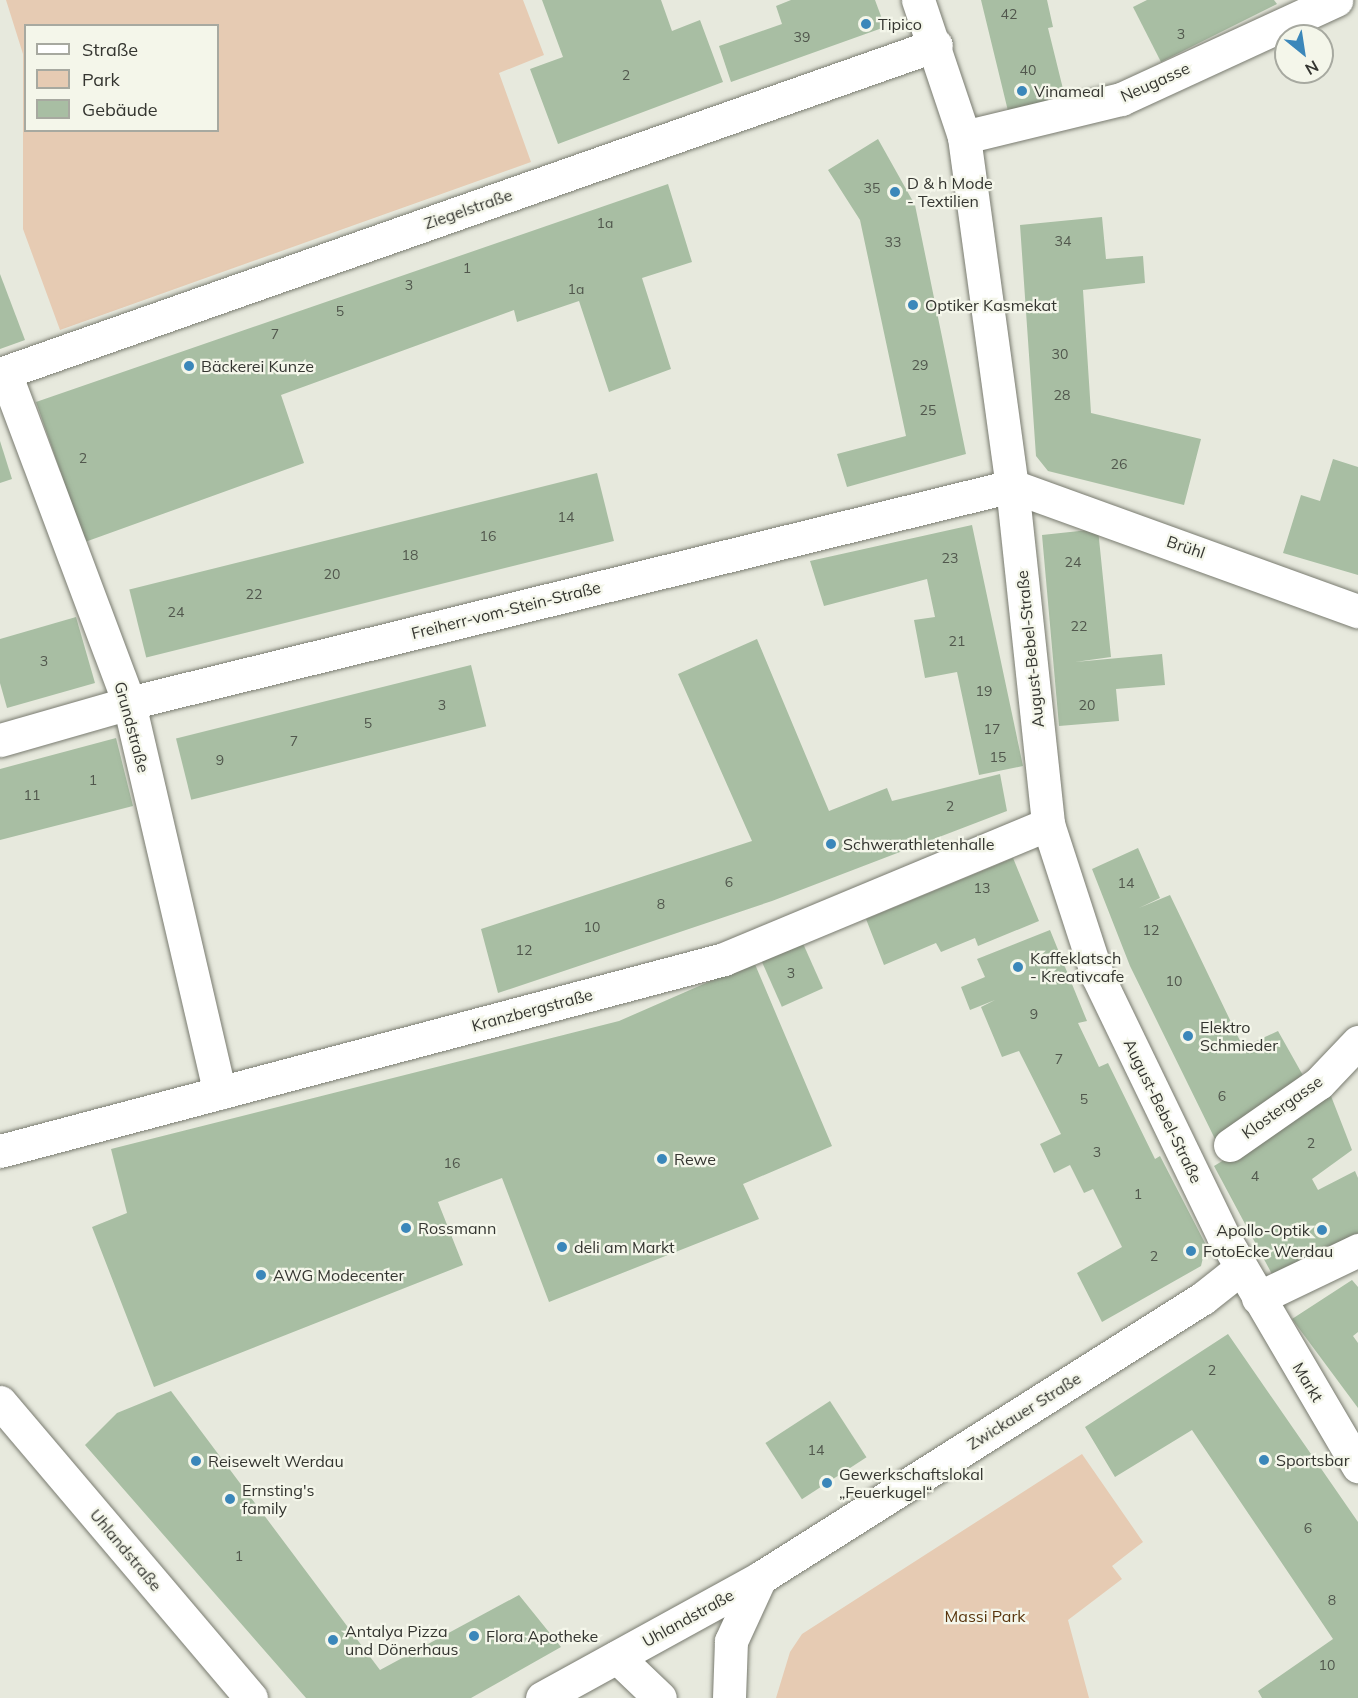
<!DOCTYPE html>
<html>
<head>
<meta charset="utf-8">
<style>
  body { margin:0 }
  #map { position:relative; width:1358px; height:1698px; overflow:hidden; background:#e7e9dd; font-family:Mulish,sans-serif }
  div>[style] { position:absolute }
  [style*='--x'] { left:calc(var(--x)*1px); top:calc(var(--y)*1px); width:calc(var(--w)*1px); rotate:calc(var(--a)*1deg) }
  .green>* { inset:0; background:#e6cbb3 }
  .building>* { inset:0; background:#a8bea3; transform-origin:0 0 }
  .roads { filter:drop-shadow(0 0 2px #797b70) drop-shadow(0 0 2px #797b70) }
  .minor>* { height:33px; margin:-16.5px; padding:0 16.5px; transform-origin:16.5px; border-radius:16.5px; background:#fff }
  .dots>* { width:16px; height:16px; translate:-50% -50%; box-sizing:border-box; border:3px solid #f4f6ea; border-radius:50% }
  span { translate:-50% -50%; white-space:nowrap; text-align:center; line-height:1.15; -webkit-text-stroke:4.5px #f4f6ea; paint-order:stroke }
  .number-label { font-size:14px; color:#51574d }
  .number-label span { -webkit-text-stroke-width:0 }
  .poi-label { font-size:16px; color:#343530 }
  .left { translate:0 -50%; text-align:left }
  .right { translate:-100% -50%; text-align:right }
  .street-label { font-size:16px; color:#343530 }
  .park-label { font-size:16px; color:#59340c }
  .legend { position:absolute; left:24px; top:24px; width:195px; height:108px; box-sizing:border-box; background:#f4f6ea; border:2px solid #a7a9a0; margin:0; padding:8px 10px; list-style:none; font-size:18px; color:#343530 }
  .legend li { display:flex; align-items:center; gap:12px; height:30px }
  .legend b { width:30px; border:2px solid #a7a9a0 }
  .north { position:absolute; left:1274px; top:24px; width:60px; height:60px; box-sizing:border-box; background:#f4f6ea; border:2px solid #a7a9a0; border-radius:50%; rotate:150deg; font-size:16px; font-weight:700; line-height:24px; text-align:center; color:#343530 }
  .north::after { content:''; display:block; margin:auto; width:21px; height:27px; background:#3b87ba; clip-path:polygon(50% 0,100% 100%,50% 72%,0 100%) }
</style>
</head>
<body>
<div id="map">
  <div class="green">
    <i style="clip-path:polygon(evenodd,6px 0,523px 0,544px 55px,499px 73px,531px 162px,60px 330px,23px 229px,23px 54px,6px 0,26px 26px,218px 26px,218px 130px,26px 130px,26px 26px)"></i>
    <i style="clip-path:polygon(1082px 1454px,1143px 1542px,1112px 1566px,1122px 1579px,1068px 1620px,1089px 1698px,776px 1698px,790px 1652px,802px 1634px)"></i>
  </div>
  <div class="building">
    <i style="clip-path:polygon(542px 0,661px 0,672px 31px,700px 20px,723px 82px,558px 144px,530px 69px,563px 57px)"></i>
    <i style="clip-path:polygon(791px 0,875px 0,885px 27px,731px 82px,719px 46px,782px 24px,776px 6px)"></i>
    <i style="clip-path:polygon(981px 0,1047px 0,1053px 27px,1048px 28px,1065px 97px,1008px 111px)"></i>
    <i style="clip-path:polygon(1147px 0,1274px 0,1277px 4px,1161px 62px,1133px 7px)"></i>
    <i style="clip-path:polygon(878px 139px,915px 205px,966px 454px,847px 487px,837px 454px,906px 436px,860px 220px,828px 170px)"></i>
    <i style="clip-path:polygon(668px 184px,692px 262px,642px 278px,671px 369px,609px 392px,579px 301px,517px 322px,514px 310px,281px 395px,304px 463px,85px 542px,36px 402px)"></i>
    <i style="clip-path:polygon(1102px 217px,1106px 259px,1143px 256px,1145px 283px,1083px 290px,1091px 413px,1201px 439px,1184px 505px,1048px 471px,1036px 456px,1020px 225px)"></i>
    <i style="clip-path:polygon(0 274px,25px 340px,0 349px)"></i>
    <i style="clip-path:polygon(0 441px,12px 479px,0 483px)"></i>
    <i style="clip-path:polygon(1333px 459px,1358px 467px,1358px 575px,1283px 553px,1301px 495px,1320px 501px)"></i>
    <i style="left:597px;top:473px;width:70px;height:482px;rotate:76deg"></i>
    <i style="clip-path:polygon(972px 525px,1023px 766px,979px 775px,957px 672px,925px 678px,914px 620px,935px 617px,927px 579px,824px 606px,810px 561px)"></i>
    <i style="clip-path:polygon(1098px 529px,1111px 657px,1075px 662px,1162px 654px,1165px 685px,1116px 689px,1119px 721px,1059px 726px,1042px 535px)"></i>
    <i style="clip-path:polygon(76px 617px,95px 683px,7px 708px,0 683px,0 639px)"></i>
    <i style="clip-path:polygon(757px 639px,829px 811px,887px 788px,892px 801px,1000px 774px,1007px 811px,772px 901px,498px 993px,481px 929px,752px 841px,678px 674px)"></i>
    <i style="left:471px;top:665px;width:63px;height:304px;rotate:76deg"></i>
    <i style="clip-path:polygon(116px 738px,133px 806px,0 840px,0 769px)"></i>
    <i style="clip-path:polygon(1138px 848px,1160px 898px,1139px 908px,1170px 895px,1243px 1047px,1278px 1031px,1305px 1079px,1215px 1139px,1130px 966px,1092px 869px)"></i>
    <i style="clip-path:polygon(1013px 858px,1039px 921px,978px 946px,975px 938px,941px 952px,936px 943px,884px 965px,866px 919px)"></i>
    <i style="clip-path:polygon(1050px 930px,1087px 1021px,1078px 1023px,1099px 1067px,1108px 1063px,1155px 1159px,1160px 1156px,1206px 1245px,1201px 1266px,1102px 1322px,1077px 1273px,1122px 1247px,1093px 1189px,1084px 1193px,1070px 1165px,1054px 1173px,1040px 1144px,1061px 1134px,1019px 1051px,1002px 1057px,981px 1007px,995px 1000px,970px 1010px,961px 987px,985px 977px,977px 959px)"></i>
    <i style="left:801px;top:939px;width:54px;height:45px;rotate:66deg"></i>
    <i style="clip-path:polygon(754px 962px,832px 1146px,743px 1184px,759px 1219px,549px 1302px,502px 1178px,438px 1202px,463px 1265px,154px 1387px,92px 1227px,127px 1213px,111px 1149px,619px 1021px)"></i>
    <i style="clip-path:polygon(1331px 1096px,1352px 1150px,1312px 1179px,1318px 1190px,1355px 1171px,1358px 1178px,1358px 1233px,1273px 1276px,1214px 1166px)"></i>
    <i style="clip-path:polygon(1352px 1280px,1358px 1287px,1358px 1332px,1353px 1336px,1358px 1343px,1358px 1408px,1292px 1319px)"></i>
    <i style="clip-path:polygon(1228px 1334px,1358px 1522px,1358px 1698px,1262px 1698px,1258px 1691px,1333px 1639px,1192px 1430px,1115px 1477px,1085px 1427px)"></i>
    <i style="clip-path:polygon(171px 1391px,380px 1670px,519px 1595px,561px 1647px,471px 1698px,306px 1698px,85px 1445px,117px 1413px)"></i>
    <i style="left:830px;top:1401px;width:67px;height:77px;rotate:57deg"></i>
  </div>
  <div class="roads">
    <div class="minor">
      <i style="--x:918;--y:0;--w:145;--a:71.4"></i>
      <i style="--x:964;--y:137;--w:352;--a:82.2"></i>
      <i style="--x:1012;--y:486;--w:340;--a:83.9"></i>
      <i style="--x:1048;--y:824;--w:159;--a:72"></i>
      <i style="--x:1097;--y:975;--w:290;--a:64.2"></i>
      <i style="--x:1223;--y:1236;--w:267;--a:59.6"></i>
      <i style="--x:964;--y:137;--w:162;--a:-13.6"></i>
      <i style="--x:1121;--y:99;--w:237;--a:-24.7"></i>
      <i style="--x:5;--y:373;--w:353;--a:69.4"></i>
      <i style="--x:129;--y:703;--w:400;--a:76.9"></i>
      <i style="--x:0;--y:374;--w:992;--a:-19.37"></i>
      <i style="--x:1012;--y:486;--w:368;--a:19.9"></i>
      <i style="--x:0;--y:740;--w:134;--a:-16"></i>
      <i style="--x:129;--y:703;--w:909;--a:-13.81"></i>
      <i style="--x:1230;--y:1145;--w:108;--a:-34.9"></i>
      <i style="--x:1319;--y:1083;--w:57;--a:-46.4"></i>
      <i style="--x:0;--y:1151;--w:749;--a:-14.85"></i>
      <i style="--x:724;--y:959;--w:351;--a:-22.6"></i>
      <i style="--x:1258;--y:1298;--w:111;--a:-25.6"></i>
      <i style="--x:0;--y:1402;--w:388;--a:49.7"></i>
      <i style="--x:617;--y:1657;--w:59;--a:43.6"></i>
      <i style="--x:542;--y:1698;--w:249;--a:-28.8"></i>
      <i style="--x:760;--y:1578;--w:524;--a:-32.3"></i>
      <i style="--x:1203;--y:1298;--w:48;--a:-38.3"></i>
      <i style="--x:729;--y:1698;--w:57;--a:-88"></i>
      <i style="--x:731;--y:1641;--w:69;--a:-65.3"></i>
    </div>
  </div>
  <div class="dots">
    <i style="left:866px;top:24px;background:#3b87ba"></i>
    <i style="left:1022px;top:91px;background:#3b87ba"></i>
    <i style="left:895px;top:192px;background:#3b87ba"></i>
    <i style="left:913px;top:305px;background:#3b87ba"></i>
    <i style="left:189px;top:366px;background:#3b87ba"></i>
    <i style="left:831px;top:844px;background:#3b87ba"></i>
    <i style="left:1018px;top:967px;background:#3b87ba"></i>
    <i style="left:1188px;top:1036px;background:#3b87ba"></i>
    <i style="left:662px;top:1159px;background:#3b87ba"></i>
    <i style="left:406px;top:1228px;background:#3b87ba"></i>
    <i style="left:1322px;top:1230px;background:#3b87ba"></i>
    <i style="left:562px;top:1247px;background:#3b87ba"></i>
    <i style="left:1191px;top:1251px;background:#3b87ba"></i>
    <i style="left:261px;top:1275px;background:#3b87ba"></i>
    <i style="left:1264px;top:1460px;background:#3b87ba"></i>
    <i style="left:196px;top:1461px;background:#3b87ba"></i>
    <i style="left:827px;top:1483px;background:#3b87ba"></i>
    <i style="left:230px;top:1499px;background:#3b87ba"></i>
    <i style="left:474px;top:1636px;background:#3b87ba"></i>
    <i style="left:333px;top:1640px;background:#3b87ba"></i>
  </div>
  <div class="number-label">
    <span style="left:1009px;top:14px">42</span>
    <span style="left:1181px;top:34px">3</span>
    <span style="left:802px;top:37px">39</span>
    <span style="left:1028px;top:70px">40</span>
    <span style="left:626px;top:75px">2</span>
    <span style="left:872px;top:188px">35</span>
    <span style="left:605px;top:223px">1a</span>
    <span style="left:1063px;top:241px">34</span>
    <span style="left:893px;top:242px">33</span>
    <span style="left:467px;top:268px">1</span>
    <span style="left:409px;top:285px">3</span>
    <span style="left:576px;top:289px">1a</span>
    <span style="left:340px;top:311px">5</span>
    <span style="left:275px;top:334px">7</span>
    <span style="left:1060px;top:354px">30</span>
    <span style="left:920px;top:365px">29</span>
    <span style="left:1062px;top:395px">28</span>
    <span style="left:928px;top:410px">25</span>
    <span style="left:83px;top:458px">2</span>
    <span style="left:1119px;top:464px">26</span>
    <span style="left:566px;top:517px">14</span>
    <span style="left:488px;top:536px">16</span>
    <span style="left:410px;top:555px">18</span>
    <span style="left:950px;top:558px">23</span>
    <span style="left:1073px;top:562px">24</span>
    <span style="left:332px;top:574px">20</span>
    <span style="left:254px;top:594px">22</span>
    <span style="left:176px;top:612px">24</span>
    <span style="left:1079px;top:626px">22</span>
    <span style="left:957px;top:641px">21</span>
    <span style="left:44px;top:661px">3</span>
    <span style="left:984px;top:691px">19</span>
    <span style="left:442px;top:705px">3</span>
    <span style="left:1087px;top:705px">20</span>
    <span style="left:368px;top:723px">5</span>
    <span style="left:992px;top:729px">17</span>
    <span style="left:294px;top:741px">7</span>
    <span style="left:998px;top:757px">15</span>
    <span style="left:220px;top:760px">9</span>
    <span style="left:93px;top:780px">1</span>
    <span style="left:32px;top:795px">11</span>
    <span style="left:950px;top:806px">2</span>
    <span style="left:729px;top:882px">6</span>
    <span style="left:1126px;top:883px">14</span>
    <span style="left:982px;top:888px">13</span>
    <span style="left:661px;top:904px">8</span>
    <span style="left:592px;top:927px">10</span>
    <span style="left:1151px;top:930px">12</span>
    <span style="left:524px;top:950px">12</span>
    <span style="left:791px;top:973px">3</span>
    <span style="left:1174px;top:981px">10</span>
    <span style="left:1034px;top:1014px">9</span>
    <span style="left:1059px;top:1059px">7</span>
    <span style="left:1222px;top:1096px">6</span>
    <span style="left:1084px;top:1099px">5</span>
    <span style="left:1311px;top:1143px">2</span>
    <span style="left:1097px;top:1152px">3</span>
    <span style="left:452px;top:1163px">16</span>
    <span style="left:1255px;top:1176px">4</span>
    <span style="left:1138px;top:1194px">1</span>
    <span style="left:1154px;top:1256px">2</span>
    <span style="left:1212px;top:1370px">2</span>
    <span style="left:816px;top:1450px">14</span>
    <span style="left:1308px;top:1528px">6</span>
    <span style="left:239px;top:1556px">1</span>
    <span style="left:1332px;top:1600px">8</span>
    <span style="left:1327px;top:1665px">10</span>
  </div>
  <div class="poi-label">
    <span class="left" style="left:878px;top:24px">Tipico</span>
    <span class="left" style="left:1034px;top:91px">Vinameal</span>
    <span class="left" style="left:907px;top:192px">D &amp; h Mode<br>- Textilien</span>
    <span class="left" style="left:925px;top:305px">Optiker Kasmekat</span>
    <span class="left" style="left:201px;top:366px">Bäckerei Kunze</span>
    <span class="left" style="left:843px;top:844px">Schwerathletenhalle</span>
    <span class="left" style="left:1030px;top:967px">Kaffeklatsch<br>- Kreativcafe</span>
    <span class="left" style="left:1200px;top:1036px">Elektro<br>Schmieder</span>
    <span class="left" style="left:674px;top:1159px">Rewe</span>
    <span class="left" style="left:418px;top:1228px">Rossmann</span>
    <span class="right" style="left:1310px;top:1230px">Apollo-Optik</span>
    <span class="left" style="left:574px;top:1247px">deli am Markt</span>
    <span class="left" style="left:1203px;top:1251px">FotoEcke Werdau</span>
    <span class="left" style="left:273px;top:1275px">AWG Modecenter</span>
    <span class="left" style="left:1276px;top:1460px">Sportsbar</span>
    <span class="left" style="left:208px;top:1461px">Reisewelt Werdau</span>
    <span class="left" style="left:839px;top:1483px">Gewerkschaftslokal<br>„Feuerkugel“</span>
    <span class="left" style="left:242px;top:1499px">Ernsting's<br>family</span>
    <span class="left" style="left:345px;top:1640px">Antalya Pizza<br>und Dönerhaus</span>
    <span class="left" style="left:486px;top:1636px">Flora Apotheke</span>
  </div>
  <div class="street-label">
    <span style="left:1155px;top:82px;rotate:-24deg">Neugasse</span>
    <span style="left:468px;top:209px;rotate:-19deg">Ziegelstraße</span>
    <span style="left:1186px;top:547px;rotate:19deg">Brühl</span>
    <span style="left:506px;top:610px;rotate:-14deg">Freiherr-vom-Stein-Straße</span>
    <span style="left:1030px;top:649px;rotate:-96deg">August-Bebel-Straße</span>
    <span style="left:132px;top:727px;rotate:75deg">Grundstraße</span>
    <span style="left:532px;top:1010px;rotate:-15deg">Kranzbergstraße</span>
    <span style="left:1282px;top:1107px;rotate:-36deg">Klostergasse</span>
    <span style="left:1163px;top:1111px;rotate:64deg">August-Bebel-Straße</span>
    <span style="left:1308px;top:1382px;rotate:59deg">Markt</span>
    <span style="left:1024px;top:1411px;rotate:-32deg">Zwickauer Straße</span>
    <span style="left:126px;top:1550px;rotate:50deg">Uhlandstraße</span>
    <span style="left:688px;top:1618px;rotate:-29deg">Uhlandstraße</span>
  </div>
  <div class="park-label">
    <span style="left:985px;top:1616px">Massi Park</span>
  </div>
  <ul class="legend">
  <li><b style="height:8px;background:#fff"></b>Straße</li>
  <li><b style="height:16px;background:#e6cbb3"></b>Park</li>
  <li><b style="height:16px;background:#a8bea3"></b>Gebäude</li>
  </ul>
  <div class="north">N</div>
</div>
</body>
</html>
